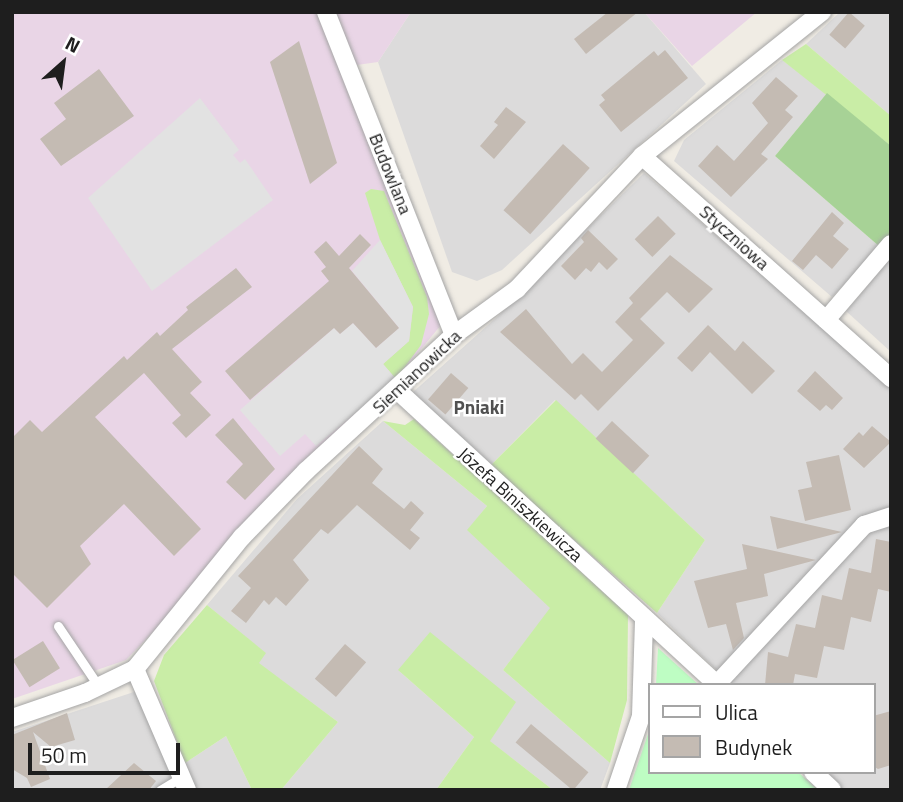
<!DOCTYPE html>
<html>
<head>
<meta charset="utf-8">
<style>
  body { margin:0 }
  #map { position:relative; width:903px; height:802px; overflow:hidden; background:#f0ece4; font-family:"Titillium Web",sans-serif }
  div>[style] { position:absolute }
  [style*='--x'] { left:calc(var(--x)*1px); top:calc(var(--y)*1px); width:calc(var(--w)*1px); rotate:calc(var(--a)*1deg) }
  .residential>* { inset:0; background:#dcdbdb }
  .industrial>* { inset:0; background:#e9d5e6 }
  .grass>* { inset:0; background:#c9eda6 }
  .forest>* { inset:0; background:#a7d296 }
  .park>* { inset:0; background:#befdc3 }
  .parking>* { inset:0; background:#e2e2e2 }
  .building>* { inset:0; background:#c4bbb3; transform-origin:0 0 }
  .roads { filter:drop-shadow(0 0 2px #a5a5a5) drop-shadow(0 0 2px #a5a5a5) }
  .service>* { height:9px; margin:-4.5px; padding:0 4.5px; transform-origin:4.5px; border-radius:4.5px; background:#fff }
  .minor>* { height:18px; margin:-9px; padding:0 9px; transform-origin:9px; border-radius:9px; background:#fff }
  span { translate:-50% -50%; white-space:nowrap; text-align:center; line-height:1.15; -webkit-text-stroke:5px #fff; paint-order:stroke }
  .street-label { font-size:18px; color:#1e1e1e }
  .neighbourhood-label { font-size:19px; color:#515151; font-weight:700 }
  .frame { position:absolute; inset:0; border:14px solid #1e1e1e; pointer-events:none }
  .legend { position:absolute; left:648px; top:683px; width:228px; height:91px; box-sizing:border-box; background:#fff; border:2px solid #a5a5a5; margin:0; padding:9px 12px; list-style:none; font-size:21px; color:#1e1e1e }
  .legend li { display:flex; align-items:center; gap:14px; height:35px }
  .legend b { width:35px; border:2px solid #a5a5a5 }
  .north { position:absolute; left:28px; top:28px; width:70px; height:70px; -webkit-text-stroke:5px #fff; paint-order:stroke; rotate:28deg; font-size:19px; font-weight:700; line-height:28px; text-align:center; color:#1e1e1e }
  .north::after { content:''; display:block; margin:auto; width:24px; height:32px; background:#1e1e1e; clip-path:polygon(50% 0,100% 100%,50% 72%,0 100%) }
  .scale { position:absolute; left:28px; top:743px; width:152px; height:32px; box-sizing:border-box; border:4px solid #1e1e1e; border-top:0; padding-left:9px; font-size:21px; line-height:24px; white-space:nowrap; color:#1e1e1e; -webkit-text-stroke:5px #fff; paint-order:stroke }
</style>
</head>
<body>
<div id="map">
  <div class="residential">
    <i style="clip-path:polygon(411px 12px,644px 12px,706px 84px,502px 270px,477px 281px,452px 272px,378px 62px)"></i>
    <i style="clip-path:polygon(840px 12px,891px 12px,891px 116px,806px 44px)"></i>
    <i style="clip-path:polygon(782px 60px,827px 93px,775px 156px,880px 247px,832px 297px,674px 161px,684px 140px)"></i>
    <i style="clip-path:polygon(644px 173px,891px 387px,891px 790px,842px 790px,824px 772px,873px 772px,873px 685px,732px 685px,657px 613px,705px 540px,555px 400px,490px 466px,412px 393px,497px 317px)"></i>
    <i style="clip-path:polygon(891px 258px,891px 352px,846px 311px)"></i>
    <i style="clip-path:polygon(383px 421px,487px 506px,468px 530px,551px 608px,503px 670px,610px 763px,600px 790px,553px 790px,398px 670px,474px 737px,436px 790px,281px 790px,338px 722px,258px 663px,265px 653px,207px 605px,297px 499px)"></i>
    <i style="clip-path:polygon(137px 691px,178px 790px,12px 790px,12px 732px)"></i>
    <i style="clip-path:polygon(226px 736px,252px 790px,196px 790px,185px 763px)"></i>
  </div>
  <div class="industrial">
    <i style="clip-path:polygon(12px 12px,411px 12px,378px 62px,343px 67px,441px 325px,396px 379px,126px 660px,12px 699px)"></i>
    <i style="clip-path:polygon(644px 12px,757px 12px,692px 66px)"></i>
  </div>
  <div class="grass">
    <i style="clip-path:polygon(806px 44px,891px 116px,891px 146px,782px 60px)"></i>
    <i style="clip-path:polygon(371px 189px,384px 191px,427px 297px,429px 314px,421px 345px,396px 379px,383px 364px,409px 341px,413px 307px,380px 240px,365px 193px)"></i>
    <i style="clip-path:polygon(556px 400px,705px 540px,657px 613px,490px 466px)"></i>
    <i style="clip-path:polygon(414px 419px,628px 615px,627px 700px,610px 763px,503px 670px,550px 608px,467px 530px,487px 506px,383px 421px,405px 425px)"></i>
    <i style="clip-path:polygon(207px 605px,266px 653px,259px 663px,338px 722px,281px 790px,252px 790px,226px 736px,185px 763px,154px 681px,164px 655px)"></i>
    <i style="clip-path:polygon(430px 632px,516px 702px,490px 741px,553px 790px,436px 790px,474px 737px,398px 670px)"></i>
  </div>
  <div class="forest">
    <i style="clip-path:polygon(827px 93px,891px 146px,891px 234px,880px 247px,775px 156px)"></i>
  </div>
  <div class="park">
    <i style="clip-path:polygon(658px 648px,699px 685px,656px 685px)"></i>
    <i style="clip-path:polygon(649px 731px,649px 772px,798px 772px,818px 790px,629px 790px)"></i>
  </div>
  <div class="parking">
    <i style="clip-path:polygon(200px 98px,239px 150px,233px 155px,240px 163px,245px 159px,273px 200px,152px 291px,88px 198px)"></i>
    <i style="clip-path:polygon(380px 240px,413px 307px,409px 341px,383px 364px,396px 379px,316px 446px,305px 434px,280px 456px,240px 410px,334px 328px,340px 334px,353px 323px,376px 348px,399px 328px,352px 271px)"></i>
  </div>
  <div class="building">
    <i style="clip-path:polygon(608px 12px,638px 12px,586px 54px,574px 39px)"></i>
    <i style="left:849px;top:12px;width:21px;height:30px;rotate:41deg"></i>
    <i style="clip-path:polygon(299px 41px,337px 163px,310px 184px,270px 62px)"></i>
    <i style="clip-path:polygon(665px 50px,688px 78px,621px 132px,599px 105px,605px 100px,601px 95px,654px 51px,658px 56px)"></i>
    <i style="clip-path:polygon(99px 69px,134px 116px,61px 166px,40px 139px,66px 119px,54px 103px)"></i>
    <i style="clip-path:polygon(776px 77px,798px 96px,785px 110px,793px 117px,761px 154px,768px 159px,731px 197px,698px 166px,717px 145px,734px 161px,768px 123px,752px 103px)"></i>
    <i style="clip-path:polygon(506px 107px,526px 122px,494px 159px,480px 146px,498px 125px,494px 122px)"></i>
    <i style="left:563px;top:144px;width:36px;height:89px;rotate:42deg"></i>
    <i style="clip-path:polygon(832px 212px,844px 223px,833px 236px,849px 249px,832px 269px,816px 255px,803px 270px,792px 261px)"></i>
    <i style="left:658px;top:216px;width:25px;height:33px;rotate:45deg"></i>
    <i style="clip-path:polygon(588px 230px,618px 259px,607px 270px,599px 262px,591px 272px,586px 268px,575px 280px,561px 266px,584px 242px,581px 238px)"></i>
    <i style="clip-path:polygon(360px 234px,371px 245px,349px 268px,399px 328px,376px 348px,353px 323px,340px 334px,334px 328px,250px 400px,225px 371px,329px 281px,321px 271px,326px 267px,314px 252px,326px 241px,339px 256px)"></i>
    <i style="clip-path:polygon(670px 255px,713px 289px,689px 313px,667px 292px,640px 319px,665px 343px,598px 411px,581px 394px,575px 400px,500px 332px,526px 309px,572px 364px,583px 353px,602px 372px,633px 340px,615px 322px,633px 303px,629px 298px)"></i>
    <i style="clip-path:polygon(236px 268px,252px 287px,172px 349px,202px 382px,190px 393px,211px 415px,186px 438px,172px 423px,181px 415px,144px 373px,95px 417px,201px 529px,174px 556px,124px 504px,80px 546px,91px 564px,47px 608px,12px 573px,12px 438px,30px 420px,42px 432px,124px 356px,127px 360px,157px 332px,160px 336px,188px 310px,186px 307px)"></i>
    <i style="clip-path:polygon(708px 325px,735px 351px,743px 341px,775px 371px,752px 394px,710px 352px,692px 372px,677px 358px)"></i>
    <i style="clip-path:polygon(815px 371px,843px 398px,832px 410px,826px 405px,820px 411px,797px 391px)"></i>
    <i style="left:451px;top:373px;width:23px;height:35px;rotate:41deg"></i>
    <i style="clip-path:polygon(233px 418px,275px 469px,245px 500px,226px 482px,243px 464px,215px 435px)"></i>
    <i style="left:612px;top:421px;width:51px;height:24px;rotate:43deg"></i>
    <i style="clip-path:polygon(872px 426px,891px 442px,864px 468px,843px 449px,859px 432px,863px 436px)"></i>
    <i style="clip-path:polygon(359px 446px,383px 469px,372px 483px,404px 509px,411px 501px,424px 513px,410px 530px,420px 538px,410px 550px,357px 505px,328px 534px,321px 529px,293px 560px,309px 580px,286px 606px,276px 597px,269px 605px,264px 600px,246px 623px,231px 611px,251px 588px,238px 576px)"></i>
    <i style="clip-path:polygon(839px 455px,851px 510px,805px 521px,798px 490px,812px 487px,806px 462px)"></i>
    <i style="clip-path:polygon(770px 516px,842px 532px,777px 549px)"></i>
    <i style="clip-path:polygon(876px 539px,891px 542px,891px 592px,878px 589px,871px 622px,851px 617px,844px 650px,824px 646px,817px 678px,795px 674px,793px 685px,765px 685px,768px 652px,788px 657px,796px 624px,815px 628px,822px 595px,842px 600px,849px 568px,871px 573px)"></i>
    <i style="clip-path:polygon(742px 544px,816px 560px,764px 574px,768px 596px,736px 603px,744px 638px,733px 650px,726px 624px,708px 628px,694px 581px,747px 569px)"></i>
    <i style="left:43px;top:641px;width:32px;height:36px;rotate:58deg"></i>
    <i style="left:345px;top:644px;width:28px;height:46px;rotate:41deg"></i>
    <i style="clip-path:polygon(891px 711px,891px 765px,878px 769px,873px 766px,873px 716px)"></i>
    <i style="clip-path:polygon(67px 713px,75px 740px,51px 747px,33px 732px,50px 779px,31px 787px,27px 778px,12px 769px,12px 735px)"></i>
    <i style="left:531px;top:724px;width:75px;height:24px;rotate:40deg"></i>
    <i style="clip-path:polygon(134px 763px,156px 781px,149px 790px,105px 790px)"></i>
  </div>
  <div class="roads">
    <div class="service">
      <i style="--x:58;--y:626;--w:73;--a:56.1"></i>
      <i style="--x:160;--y:790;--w:26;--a:-31"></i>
    </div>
    <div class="minor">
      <i style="--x:326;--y:12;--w:347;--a:68.4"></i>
      <i style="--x:642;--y:156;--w:334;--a:41.7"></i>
      <i style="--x:826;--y:320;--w:100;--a:-49.5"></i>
      <i style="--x:398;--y:391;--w:435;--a:42.6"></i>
      <i style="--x:135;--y:669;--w:132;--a:66.7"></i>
      <i style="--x:717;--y:684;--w:217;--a:-47.2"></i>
      <i style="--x:864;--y:525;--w:28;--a:-18"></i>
      <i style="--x:12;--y:718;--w:77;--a:-18.9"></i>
      <i style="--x:85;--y:693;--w:55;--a:-25.6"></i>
      <i style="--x:135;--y:669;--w:170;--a:-51"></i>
      <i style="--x:242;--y:537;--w:92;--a:-45.9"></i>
      <i style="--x:306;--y:471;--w:201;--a:-42.6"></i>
      <i style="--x:454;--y:335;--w:78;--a:-36.1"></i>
      <i style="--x:517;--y:289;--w:183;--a:-46.8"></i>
      <i style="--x:642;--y:156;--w:231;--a:-38.7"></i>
      <i style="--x:813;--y:772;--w:26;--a:43"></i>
      <i style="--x:616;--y:790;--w:78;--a:-71.3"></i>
      <i style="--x:641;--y:716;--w:98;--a:-88.2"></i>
    </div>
  </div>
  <div class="street-label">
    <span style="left:390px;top:174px;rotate:68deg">Budowlana</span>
    <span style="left:734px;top:238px;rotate:42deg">Styczniowa</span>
    <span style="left:417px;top:372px;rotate:-43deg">Siemianowicka</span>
    <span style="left:520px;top:505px;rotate:42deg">Józefa Biniszkiewicza</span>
  </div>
  <div class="neighbourhood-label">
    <span style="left:479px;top:407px">Pniaki</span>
  </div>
  <div class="frame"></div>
  <ul class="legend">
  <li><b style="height:9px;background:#fff"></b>Ulica</li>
  <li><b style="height:19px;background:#c4bbb3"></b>Budynek</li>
  </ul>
  <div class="north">N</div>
  <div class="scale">50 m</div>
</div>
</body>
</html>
